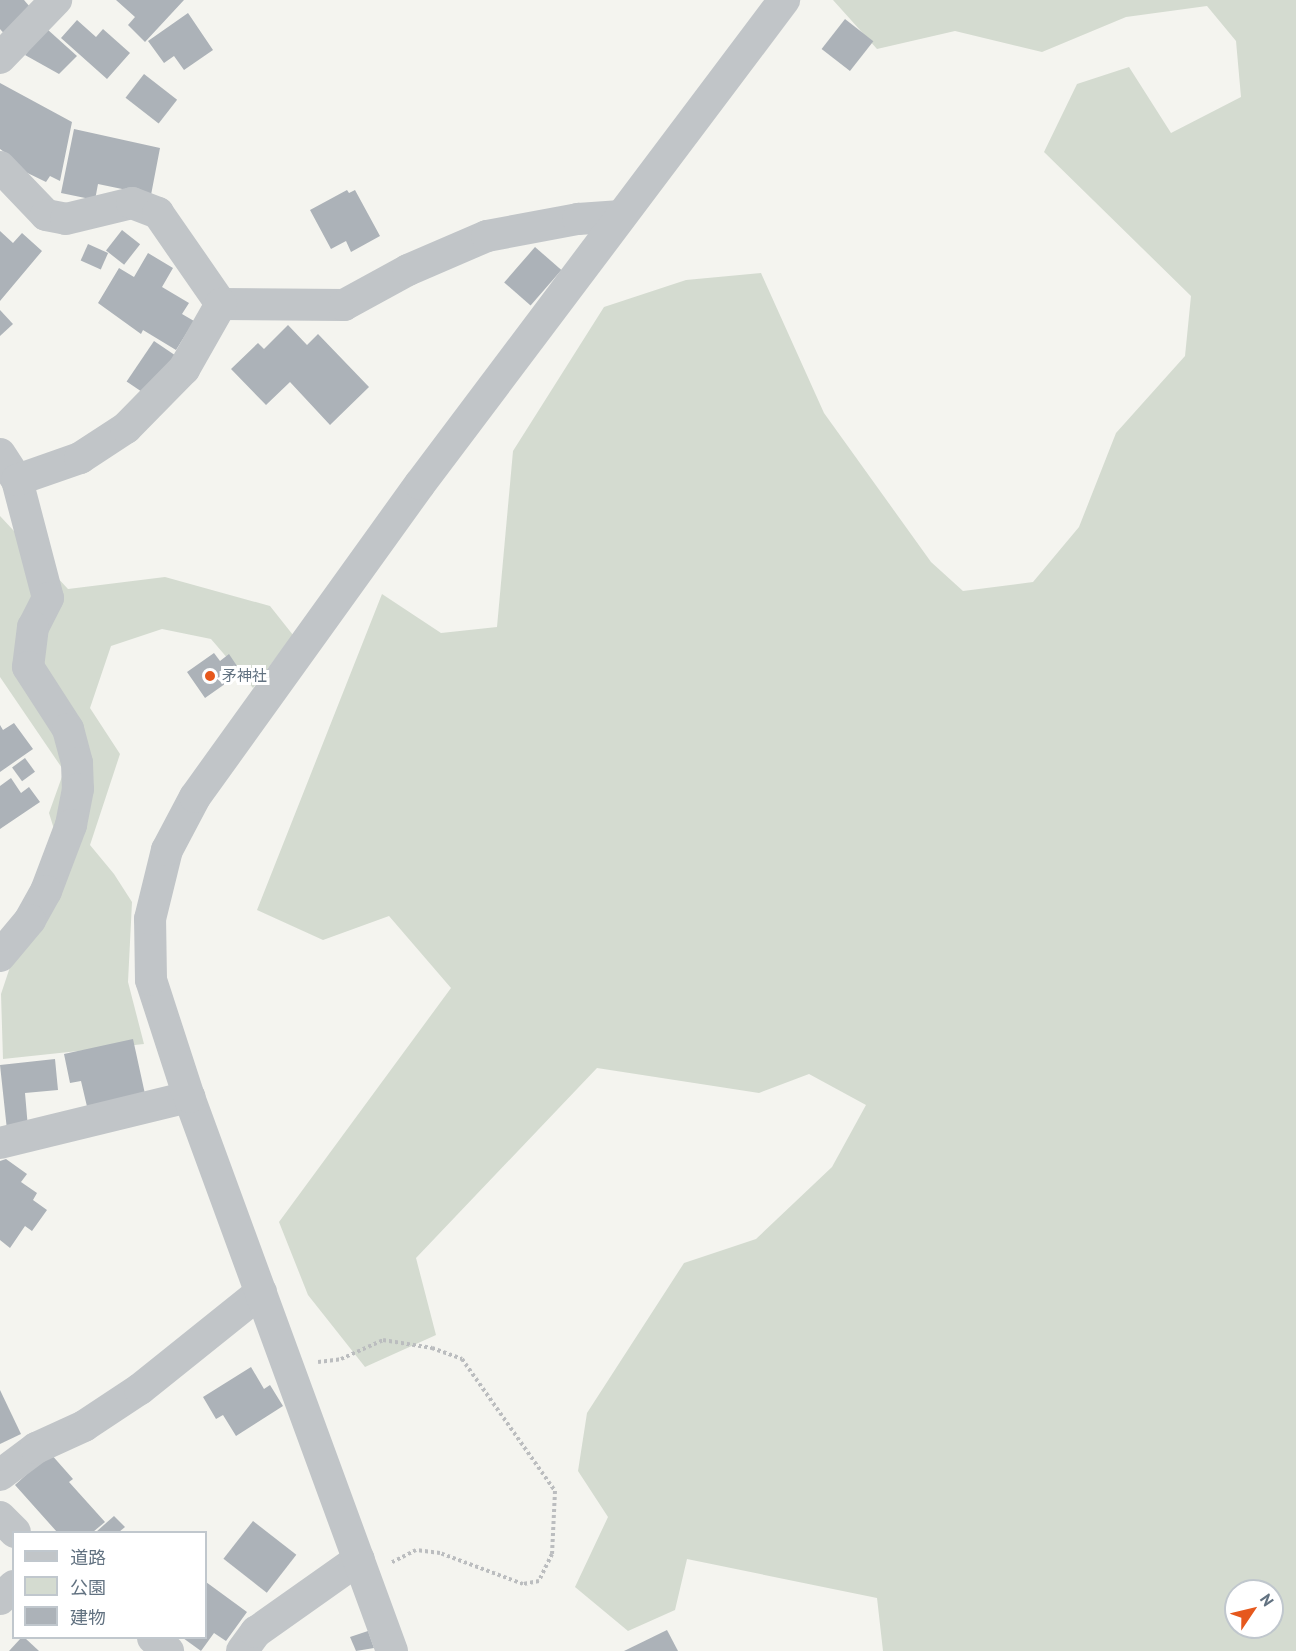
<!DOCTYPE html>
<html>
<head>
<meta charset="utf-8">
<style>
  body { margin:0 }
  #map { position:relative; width:1296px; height:1651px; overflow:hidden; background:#f4f4ef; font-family:"PT Sans","Noto Sans JP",sans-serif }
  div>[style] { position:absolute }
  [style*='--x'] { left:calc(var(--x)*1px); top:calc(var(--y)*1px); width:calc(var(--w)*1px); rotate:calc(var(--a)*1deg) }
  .green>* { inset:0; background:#d4dbd0 }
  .building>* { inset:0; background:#acb2b8; transform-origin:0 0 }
  .path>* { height:4px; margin-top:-2px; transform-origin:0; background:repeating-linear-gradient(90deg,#bbbdbf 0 3px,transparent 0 6px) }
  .minor>* { height:32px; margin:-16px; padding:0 16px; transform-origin:16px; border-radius:16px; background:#c1c5c8 }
  .dots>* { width:16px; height:16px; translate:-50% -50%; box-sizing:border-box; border:3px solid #fff; border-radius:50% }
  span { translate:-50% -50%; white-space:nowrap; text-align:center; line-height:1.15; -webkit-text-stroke:6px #fff; paint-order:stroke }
  .poi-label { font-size:15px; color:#627281 }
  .left { translate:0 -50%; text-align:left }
  .legend { position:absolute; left:12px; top:1531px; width:195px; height:108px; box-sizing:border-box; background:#fff; border:2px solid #c0c7cd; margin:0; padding:8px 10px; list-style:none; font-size:18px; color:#627281 }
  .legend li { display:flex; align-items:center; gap:12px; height:30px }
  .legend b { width:30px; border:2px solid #c0c7cd }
  .north { position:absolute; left:1224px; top:1579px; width:60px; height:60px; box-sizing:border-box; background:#fff; border:2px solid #c0c7cd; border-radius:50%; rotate:55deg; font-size:16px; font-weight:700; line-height:24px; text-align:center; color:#627281 }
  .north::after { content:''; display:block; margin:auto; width:21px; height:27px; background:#e6581d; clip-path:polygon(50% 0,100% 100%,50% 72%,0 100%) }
</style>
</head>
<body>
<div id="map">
  <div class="green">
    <i style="clip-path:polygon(evenodd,833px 0,1296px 0,1296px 1651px,883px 1651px,877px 1598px,687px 1559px,675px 1610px,628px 1631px,575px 1587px,608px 1517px,578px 1471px,587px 1413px,684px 1263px,756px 1239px,832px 1167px,866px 1105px,809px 1074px,759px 1093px,597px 1068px,416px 1258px,436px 1335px,365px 1367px,308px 1295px,279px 1222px,451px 988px,389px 916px,323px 940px,257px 910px,382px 594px,441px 633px,497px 627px,513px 451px,604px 307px,686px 280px,761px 273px,824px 413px,931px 562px,963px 591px,1033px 582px,1079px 527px,1116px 433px,1185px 356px,1191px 296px,1044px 152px,1077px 84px,1129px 67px,1171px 133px,1241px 97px,1236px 41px,1207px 6px,1126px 17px,1042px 52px,955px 31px,877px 49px,833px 0,1236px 1591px,1272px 1591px,1272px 1627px,1236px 1627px,1236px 1591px)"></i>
    <i style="clip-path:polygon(0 516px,68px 589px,165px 577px,270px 606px,293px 635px,253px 688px,211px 639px,162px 629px,111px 646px,90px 708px,120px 754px,90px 845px,114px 874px,132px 902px,128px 982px,144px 1044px,3px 1059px,1px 994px,13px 958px,66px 868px,49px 813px,64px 771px,0 677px)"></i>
  </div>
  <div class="building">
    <i style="clip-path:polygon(0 0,24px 0,36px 14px,8px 38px,0 29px)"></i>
    <i style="clip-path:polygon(116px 0,184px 0,145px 42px,128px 25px,135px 17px)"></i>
    <i style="clip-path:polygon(188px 13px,213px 50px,184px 70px,174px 56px,164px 63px,148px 41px)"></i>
    <i style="left:845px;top:19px;width:36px;height:38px;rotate:38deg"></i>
    <i style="clip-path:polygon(77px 20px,96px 37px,103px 29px,130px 53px,107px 79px,61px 38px)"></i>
    <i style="clip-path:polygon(47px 29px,77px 56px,59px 74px,25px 55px)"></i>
    <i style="left:144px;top:74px;width:42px;height:30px;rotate:38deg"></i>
    <i style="clip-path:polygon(0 83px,72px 122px,60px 181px,50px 176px,46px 182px,7px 163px,11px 157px,0 149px)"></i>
    <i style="clip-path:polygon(74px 129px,160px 148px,151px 195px,98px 184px,95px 200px,61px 193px)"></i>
    <i style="clip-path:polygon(347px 190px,349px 193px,355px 190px,380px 236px,351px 252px,346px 241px,331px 249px,310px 210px)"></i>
    <i style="left:122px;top:230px;width:23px;height:26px;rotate:38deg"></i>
    <i style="clip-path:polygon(0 231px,13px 243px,22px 233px,42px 251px,0 301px)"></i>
    <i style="left:88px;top:244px;width:22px;height:18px;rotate:24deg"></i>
    <i style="left:535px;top:247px;width:35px;height:47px;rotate:41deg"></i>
    <i style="clip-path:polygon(148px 253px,173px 268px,162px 287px,189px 303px,182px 314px,194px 321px,176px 350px,143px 330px,141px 334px,98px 303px,119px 268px,134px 277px)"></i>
    <i style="clip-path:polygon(0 310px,13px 324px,0 336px)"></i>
    <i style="clip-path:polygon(288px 325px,307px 345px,318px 334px,369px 387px,330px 425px,290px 382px,266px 405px,231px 369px,258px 343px,264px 349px)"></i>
    <i style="left:154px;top:341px;width:25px;height:49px;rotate:34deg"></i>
    <i style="clip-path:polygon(214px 653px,220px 661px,229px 654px,237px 666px,228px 673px,232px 679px,205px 698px,187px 672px)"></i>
    <i style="clip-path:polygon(14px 723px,33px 749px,0 772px,0 725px,3px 730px)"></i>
    <i style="left:25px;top:758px;width:17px;height:16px;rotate:54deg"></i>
    <i style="clip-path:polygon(11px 778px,21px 793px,29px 787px,40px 802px,0 829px,0 786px)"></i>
    <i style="clip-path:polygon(133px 1039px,145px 1094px,89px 1115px,81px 1081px,70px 1083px,64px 1054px)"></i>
    <i style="clip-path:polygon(55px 1059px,58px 1090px,25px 1093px,28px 1128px,7px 1130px,0 1065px)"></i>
    <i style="clip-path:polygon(6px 1159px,27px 1174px,21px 1182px,37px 1193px,33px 1200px,47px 1210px,32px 1231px,25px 1226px,10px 1248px,0 1240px,0 1161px)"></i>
    <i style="clip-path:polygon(251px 1367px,264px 1389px,270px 1385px,283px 1406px,236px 1436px,223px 1415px,216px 1419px,203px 1397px)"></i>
    <i style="clip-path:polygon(0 1390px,21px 1434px,0 1444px)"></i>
    <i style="clip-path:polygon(50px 1453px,73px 1479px,69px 1482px,105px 1522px,93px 1532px,57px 1532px,15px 1485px)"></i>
    <i style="clip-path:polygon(114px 1516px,125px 1527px,119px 1532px,96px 1532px)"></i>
    <i style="left:253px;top:1521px;width:55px;height:48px;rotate:38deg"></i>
    <i style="clip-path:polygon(206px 1582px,247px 1612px,226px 1641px,214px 1633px,201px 1651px,183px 1638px,206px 1638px)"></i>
    <i style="clip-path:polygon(667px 1630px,678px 1651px,624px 1651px)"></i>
    <i style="clip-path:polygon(368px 1631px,374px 1648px,356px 1651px,350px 1637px)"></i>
    <i style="clip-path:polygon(21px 1638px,25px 1638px,39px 1651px,9px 1651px)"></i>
  </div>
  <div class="path">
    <i style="--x:318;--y:1362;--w:23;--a:-7"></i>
    <i style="--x:341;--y:1359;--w:46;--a:-24.3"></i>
    <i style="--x:383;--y:1340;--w:50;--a:9.3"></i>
    <i style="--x:432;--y:1348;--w:32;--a:20"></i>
    <i style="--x:462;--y:1359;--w:161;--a:54.8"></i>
    <i style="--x:555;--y:1491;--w:63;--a:92.7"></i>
    <i style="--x:552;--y:1554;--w:30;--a:116"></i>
    <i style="--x:539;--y:1581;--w:16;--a:169"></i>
    <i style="--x:523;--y:1584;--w:89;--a:-159.5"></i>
    <i style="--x:440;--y:1553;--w:24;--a:-173"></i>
    <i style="--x:416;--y:1550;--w:28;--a:153"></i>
  </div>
  <div class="minor">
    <i style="--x:0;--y:58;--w:81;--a:-46"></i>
    <i style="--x:0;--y:167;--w:66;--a:46.2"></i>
    <i style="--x:46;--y:215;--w:20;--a:11"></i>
    <i style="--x:66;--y:219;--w:68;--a:-13.6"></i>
    <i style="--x:132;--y:203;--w:28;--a:21"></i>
    <i style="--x:158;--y:213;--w:111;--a:55.3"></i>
    <i style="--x:221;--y:304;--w:123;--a:0.5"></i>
    <i style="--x:344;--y:305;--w:73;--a:-28.7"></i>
    <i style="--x:408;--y:270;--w:86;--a:-23.3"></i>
    <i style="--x:487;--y:236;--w:93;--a:-10.6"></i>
    <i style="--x:578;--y:219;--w:43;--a:-4"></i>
    <i style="--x:0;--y:454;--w:31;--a:57"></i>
    <i style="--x:17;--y:480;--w:122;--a:75.3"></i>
    <i style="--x:48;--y:598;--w:33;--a:117"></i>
    <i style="--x:33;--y:627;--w:40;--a:97.1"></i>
    <i style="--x:28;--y:667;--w:74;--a:57.2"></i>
    <i style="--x:68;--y:729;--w:35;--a:75"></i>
    <i style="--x:77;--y:763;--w:26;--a:88"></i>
    <i style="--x:78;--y:789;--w:37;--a:101"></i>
    <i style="--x:71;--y:825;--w:71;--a:110.7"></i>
    <i style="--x:46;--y:891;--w:33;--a:119"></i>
    <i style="--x:30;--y:920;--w:47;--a:129.8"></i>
    <i style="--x:17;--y:480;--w:67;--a:-19.2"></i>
    <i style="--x:80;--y:458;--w:55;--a:-33.1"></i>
    <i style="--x:126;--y:428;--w:83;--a:-45.5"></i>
    <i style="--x:184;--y:369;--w:75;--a:-60.4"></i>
    <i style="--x:0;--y:1143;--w:195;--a:-13.7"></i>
    <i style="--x:0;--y:1475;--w:45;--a:-36.9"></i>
    <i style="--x:36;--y:1448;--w:53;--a:-24.6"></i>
    <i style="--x:84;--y:1426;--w:67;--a:-33.5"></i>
    <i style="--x:140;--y:1389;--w:155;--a:-38.7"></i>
    <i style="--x:0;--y:1517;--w:21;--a:45"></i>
    <i style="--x:0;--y:1599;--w:19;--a:-43"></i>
    <i style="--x:153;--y:1638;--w:20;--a:41"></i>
    <i style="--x:242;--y:1651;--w:24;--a:-54"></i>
    <i style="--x:256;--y:1632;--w:126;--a:-35.3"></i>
    <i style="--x:392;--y:1651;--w:590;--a:-110.12"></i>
    <i style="--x:189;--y:1097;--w:123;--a:-108"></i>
    <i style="--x:151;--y:980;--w:61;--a:-90.9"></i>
    <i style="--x:150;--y:919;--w:71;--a:-76.2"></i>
    <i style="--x:167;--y:850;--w:60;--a:-62.2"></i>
    <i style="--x:195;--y:797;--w:385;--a:-54.3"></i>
    <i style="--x:420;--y:484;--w:606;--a:-53.05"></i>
  </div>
  <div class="dots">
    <i style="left:210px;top:676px;background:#e6581d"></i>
  </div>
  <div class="poi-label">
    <span class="left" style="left:222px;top:676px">矛神社</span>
  </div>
  <ul class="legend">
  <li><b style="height:8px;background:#c1c5c8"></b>道路</li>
  <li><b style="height:16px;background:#d4dbd0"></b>公園</li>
  <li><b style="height:16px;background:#acb2b8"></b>建物</li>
  </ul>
  <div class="north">N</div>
</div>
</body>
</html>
